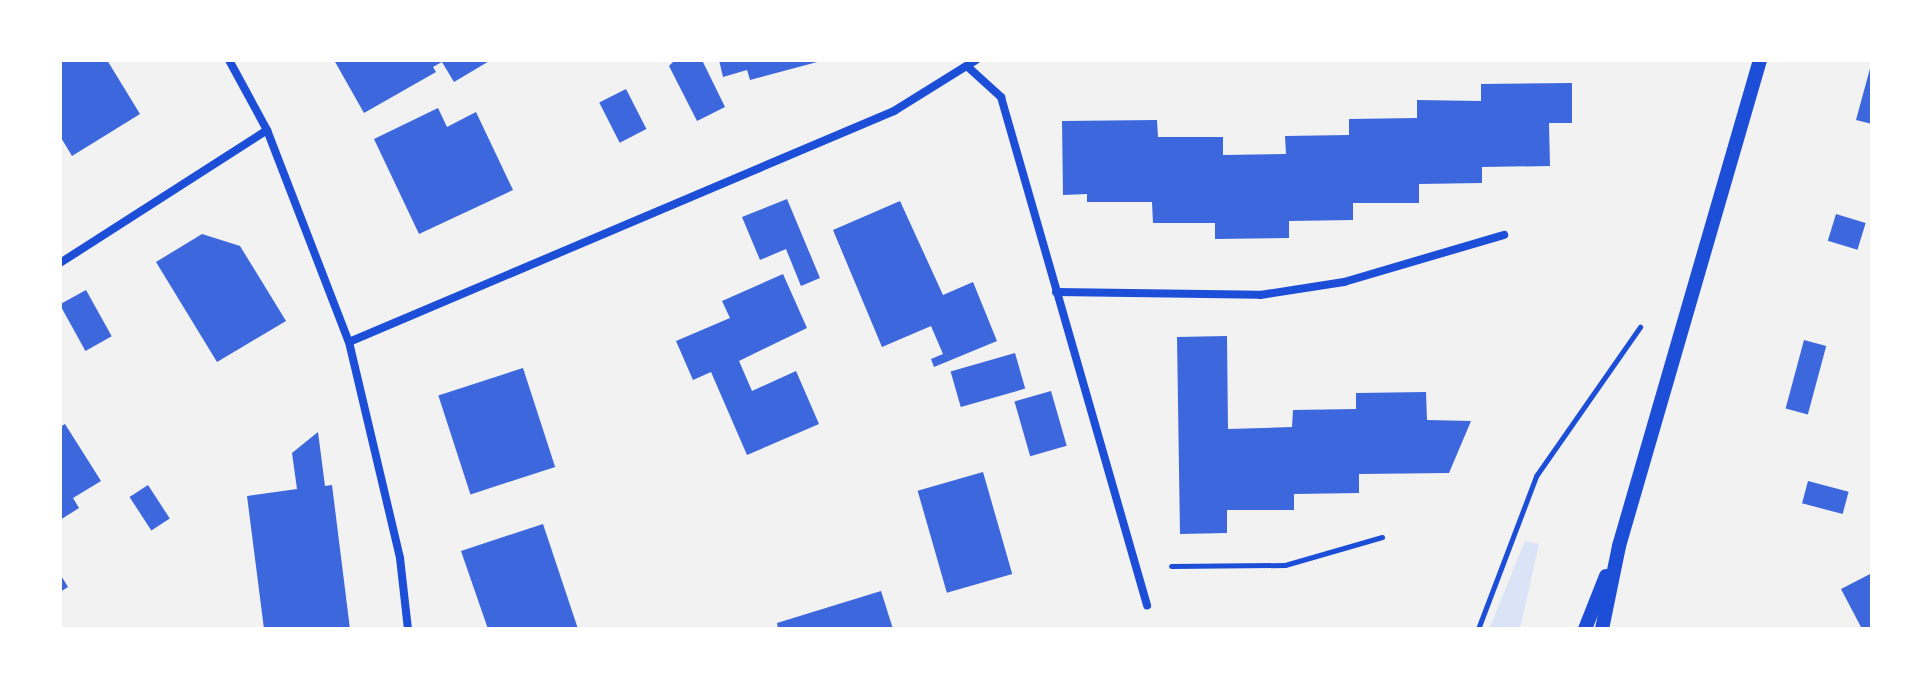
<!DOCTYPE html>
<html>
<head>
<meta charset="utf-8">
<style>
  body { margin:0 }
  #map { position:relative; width:1932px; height:689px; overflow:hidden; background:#f2f2f2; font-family:Overpass,sans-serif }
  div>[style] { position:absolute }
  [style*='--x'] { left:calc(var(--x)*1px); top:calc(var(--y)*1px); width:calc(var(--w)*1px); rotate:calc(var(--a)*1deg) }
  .green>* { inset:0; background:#dbe4f7 }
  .building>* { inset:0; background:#3d67dc; transform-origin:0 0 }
  .path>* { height:5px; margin:-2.5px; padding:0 2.5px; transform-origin:2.5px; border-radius:2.5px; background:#1d4ed8 }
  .minor>* { height:8px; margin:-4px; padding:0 4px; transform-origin:4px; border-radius:4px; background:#1d4ed8 }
  .tertiary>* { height:14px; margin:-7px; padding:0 7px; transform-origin:7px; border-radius:7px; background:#1d4ed8 }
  span { translate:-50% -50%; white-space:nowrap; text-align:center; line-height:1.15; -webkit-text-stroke:6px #fff; paint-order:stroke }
  .frame { position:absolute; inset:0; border:62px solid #fff; pointer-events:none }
</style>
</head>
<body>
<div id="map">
  <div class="green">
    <i style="clip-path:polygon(1525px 541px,1539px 544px,1520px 629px,1489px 629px)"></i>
  </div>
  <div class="building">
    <i style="clip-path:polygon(60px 60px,107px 60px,140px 114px,72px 156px,60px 136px)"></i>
    <i style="clip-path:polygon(334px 60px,491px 60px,454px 82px,442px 62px,433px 67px,436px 72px,364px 113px)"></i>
    <i style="clip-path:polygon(675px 60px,702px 60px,725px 107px,697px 121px,669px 66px)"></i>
    <i style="clip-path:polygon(719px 60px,821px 60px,821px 61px,750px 80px,747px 70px,723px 77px)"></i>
    <i style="clip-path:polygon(1871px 65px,1872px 66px,1872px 124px,1856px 120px)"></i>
    <i style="clip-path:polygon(1572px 83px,1572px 123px,1549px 123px,1550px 166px,1482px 167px,1482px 183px,1419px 184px,1419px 203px,1353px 203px,1353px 220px,1289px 221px,1289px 238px,1215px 239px,1215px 223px,1153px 223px,1152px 202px,1087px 202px,1087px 194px,1063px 195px,1062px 121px,1157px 120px,1158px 137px,1223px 137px,1223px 155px,1286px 154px,1285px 136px,1349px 135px,1349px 119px,1417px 118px,1417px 100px,1481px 101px,1481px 84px)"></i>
    <i style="left:626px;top:89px;width:45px;height:30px;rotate:63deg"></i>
    <i style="clip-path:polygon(438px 108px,447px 127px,476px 112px,513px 190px,419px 234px,374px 139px)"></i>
    <i style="clip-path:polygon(787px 199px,820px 278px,801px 286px,786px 249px,760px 260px,742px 217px)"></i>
    <i style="clip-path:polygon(900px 201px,943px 295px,973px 282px,997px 341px,934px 367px,931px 359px,943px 354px,931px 326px,882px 347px,833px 230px)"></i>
    <i style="left:1836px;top:214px;width:31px;height:28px;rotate:17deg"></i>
    <i style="clip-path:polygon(202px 234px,240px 246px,286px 321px,217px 362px,156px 262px)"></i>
    <i style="clip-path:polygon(783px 274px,807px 328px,739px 361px,752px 391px,796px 371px,819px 424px,747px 455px,711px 372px,693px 380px,676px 341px,730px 318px,722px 301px)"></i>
    <i style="left:86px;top:290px;width:53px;height:30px;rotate:61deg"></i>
    <i style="clip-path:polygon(1227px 336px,1228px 429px,1292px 427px,1293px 410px,1356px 409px,1356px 393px,1426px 392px,1427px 420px,1471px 421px,1449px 473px,1359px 474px,1359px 493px,1294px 494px,1294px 510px,1227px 510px,1227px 533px,1180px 534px,1177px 337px)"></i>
    <i style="left:1804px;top:340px;width:23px;height:71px;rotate:15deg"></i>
    <i style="left:1015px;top:353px;width:37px;height:67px;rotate:74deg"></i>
    <i style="left:523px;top:368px;width:104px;height:89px;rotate:72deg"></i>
    <i style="left:1051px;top:391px;width:57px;height:38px;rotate:74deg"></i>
    <i style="clip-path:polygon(65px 424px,101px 481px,73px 498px,79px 508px,60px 520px,60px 427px)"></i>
    <i style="clip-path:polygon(318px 432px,325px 486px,332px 485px,350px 629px,264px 629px,247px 496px,297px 489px,292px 453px)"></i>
    <i style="left:983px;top:472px;width:106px;height:68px;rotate:74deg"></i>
    <i style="left:1808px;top:481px;width:42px;height:23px;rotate:15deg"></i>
    <i style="left:148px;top:485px;width:40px;height:22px;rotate:57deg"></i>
    <i style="clip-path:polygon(543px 524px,578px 629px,488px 629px,461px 551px)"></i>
    <i style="clip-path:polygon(1872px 573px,1872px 629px,1862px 629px,1841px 589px)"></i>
    <i style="clip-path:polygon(60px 574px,68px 587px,60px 592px)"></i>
    <i style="clip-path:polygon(881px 591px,893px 629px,778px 629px,777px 623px)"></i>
  </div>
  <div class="path">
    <i style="--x:1171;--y:566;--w:114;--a:-0.5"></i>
    <i style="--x:1285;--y:565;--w:101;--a:-16.1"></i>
    <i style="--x:1478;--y:629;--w:164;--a:-69.2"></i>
    <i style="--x:1536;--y:476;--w:182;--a:-55.1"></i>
  </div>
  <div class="minor">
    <i style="--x:229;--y:60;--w:80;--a:61.5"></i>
    <i style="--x:267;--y:130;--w:227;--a:68.9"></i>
    <i style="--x:349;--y:342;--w:222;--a:76.7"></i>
    <i style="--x:400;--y:558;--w:71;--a:83.6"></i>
    <i style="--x:968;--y:67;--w:45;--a:42.3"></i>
    <i style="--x:1001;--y:97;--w:529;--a:73.97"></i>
    <i style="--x:60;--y:263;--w:246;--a:-32.7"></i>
    <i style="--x:1056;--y:292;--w:204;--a:0.8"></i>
    <i style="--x:1260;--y:295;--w:85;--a:-8.8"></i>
    <i style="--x:1344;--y:282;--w:167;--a:-16.4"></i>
    <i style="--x:349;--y:342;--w:592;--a:-22.97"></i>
    <i style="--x:894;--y:111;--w:97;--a:-31.9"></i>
  </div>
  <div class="tertiary">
    <i style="--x:1585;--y:629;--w:57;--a:-68.4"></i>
    <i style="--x:1602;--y:629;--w:85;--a:-78.4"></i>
    <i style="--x:1619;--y:546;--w:506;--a:-73.82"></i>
  </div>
  <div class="frame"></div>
</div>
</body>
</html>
